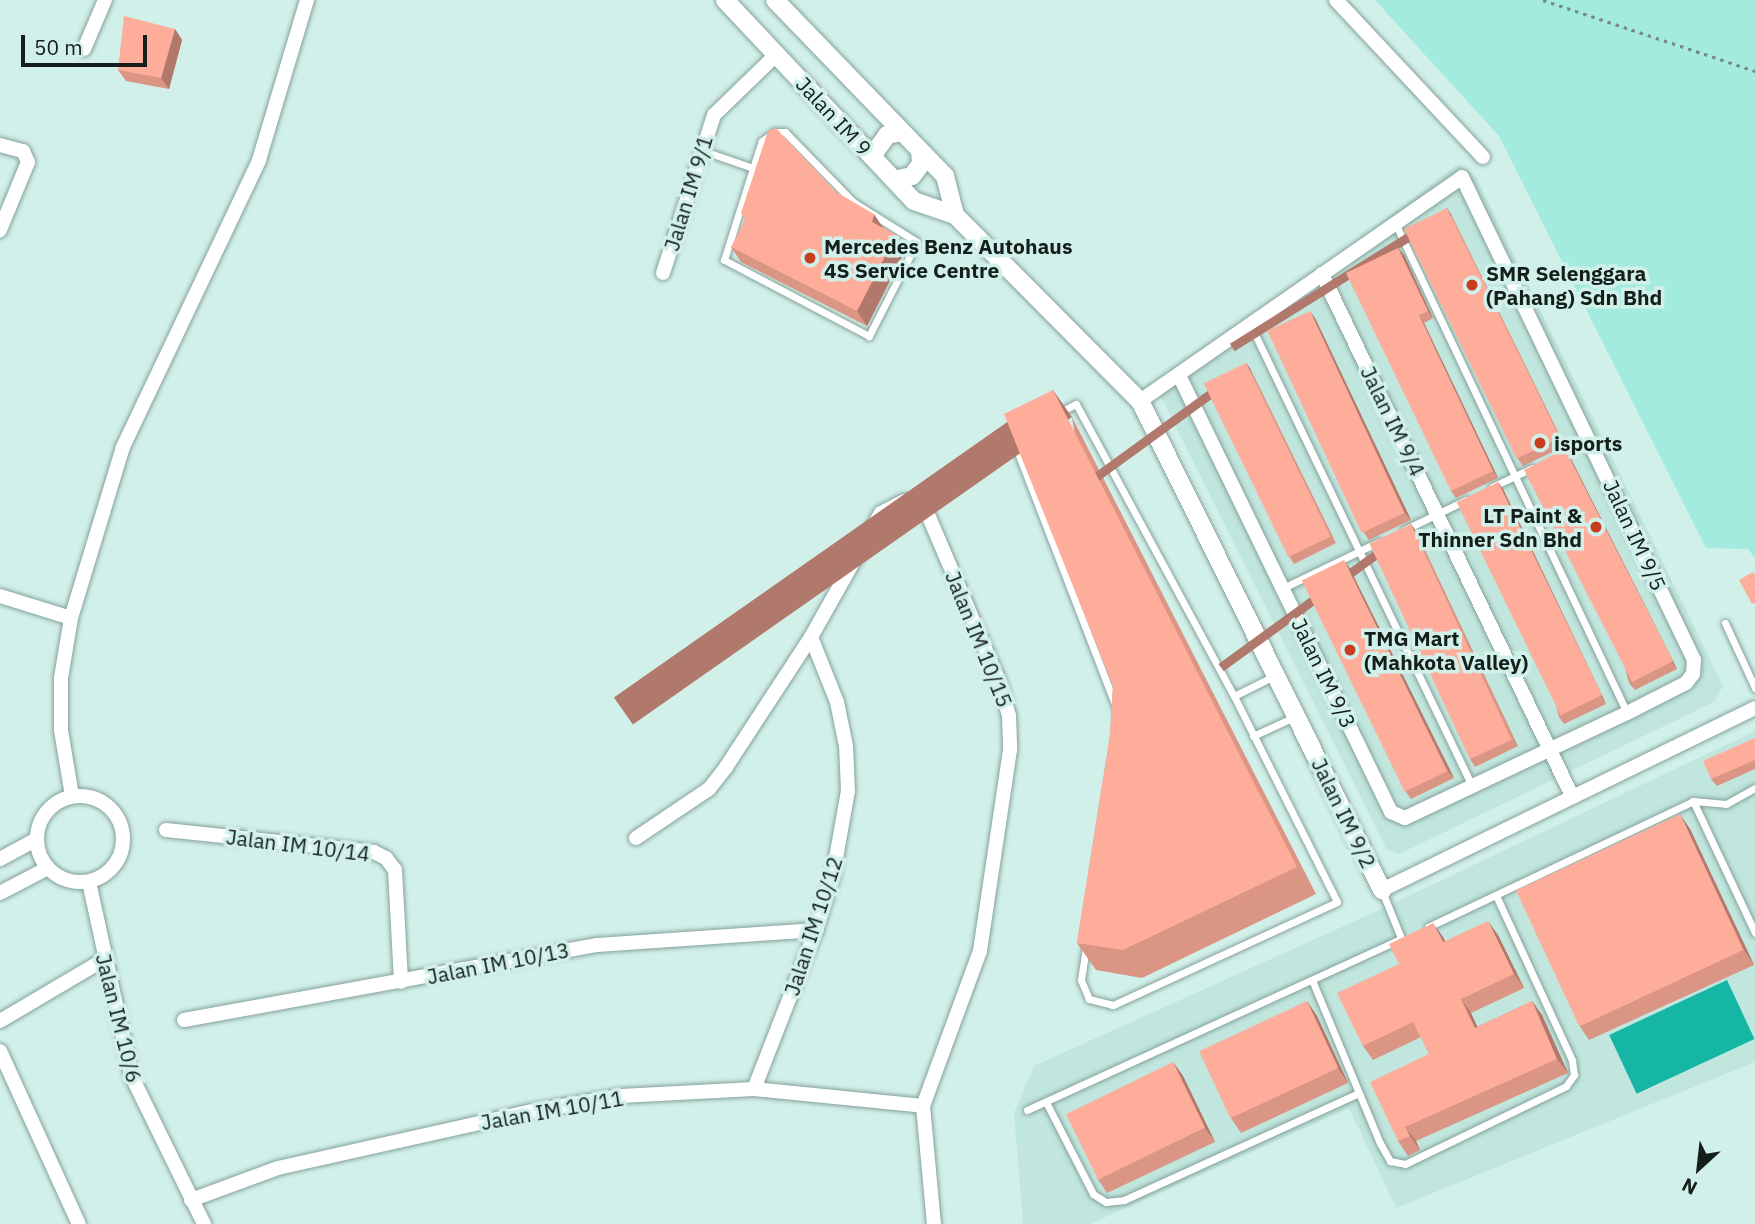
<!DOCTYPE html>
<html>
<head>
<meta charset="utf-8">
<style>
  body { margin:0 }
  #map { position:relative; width:1755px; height:1224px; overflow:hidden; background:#d2f0ea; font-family:"IBM Plex Sans",sans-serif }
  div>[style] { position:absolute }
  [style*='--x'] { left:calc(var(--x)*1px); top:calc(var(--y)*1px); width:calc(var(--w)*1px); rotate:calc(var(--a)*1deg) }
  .built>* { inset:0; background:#c0e6de }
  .green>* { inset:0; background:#a2ebde }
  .water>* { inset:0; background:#15b6a3; transform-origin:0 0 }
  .path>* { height:2.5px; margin-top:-1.25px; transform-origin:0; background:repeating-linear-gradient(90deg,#778b87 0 3.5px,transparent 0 8.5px) }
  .roads { filter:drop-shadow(0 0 2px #85a19b) drop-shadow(0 0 2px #85a19b) }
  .service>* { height:7px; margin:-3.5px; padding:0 3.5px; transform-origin:3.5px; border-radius:3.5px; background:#fff }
  .minor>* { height:14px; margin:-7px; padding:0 7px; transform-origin:7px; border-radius:7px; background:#fff }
  .minor>.ring { margin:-7px; padding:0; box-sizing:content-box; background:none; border:14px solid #fff; border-radius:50% }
  .tertiary>* { height:18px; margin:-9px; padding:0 9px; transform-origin:9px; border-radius:9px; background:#fff }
  .wall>* { inset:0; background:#da9584 }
  .shaded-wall>* { inset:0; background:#b1796c; transform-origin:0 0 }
  .building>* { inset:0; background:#fdad9a; transform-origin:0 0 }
  .dots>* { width:19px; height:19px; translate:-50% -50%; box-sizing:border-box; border:4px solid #d2f0ea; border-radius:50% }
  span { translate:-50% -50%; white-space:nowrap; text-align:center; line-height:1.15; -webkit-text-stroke:7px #d2f0ea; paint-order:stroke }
  .street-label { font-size:21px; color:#141f1c }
  .poi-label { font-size:21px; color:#141f1c; font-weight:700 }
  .left { translate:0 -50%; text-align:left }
  .right { translate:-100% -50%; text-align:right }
  .north { position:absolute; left:1664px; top:1133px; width:70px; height:70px; -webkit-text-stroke:5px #d2f0ea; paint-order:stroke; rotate:207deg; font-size:19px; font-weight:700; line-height:28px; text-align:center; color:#141f1c }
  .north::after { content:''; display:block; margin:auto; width:24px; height:32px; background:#141f1c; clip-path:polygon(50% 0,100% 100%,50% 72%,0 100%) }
  .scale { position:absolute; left:21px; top:35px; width:126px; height:32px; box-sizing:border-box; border:4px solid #141f1c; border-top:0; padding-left:9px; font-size:21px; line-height:24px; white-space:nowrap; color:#141f1c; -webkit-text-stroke:5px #d2f0ea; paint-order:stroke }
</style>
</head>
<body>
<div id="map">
  <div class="built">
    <i style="clip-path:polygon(1458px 164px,1476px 177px,1723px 686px,1714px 702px,1399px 854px,1387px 850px,1159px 393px)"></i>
    <i style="clip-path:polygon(1755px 731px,1755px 1062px,1396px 1208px,1349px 1108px,1090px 1224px,1023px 1224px,1014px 1113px,1034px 1066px,1375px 912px)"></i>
  </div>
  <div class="green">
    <i style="clip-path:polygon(1375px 0,1755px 0,1755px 558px,1748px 549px,1706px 548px,1499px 136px)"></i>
  </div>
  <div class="water">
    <i style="left:1727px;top:980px;width:65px;height:130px;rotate:65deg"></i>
  </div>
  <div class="path">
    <i style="--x:1543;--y:0;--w:224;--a:18.5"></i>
  </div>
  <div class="roads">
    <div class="service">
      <i style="--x:701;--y:150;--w:55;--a:19.1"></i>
      <i style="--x:753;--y:168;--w:28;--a:-72"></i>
      <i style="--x:762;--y:141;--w:15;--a:-37"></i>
      <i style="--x:774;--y:132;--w:11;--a:0"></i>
      <i style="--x:785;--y:132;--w:98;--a:45.8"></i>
      <i style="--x:853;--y:202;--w:75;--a:32"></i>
      <i style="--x:917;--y:242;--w:106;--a:117.1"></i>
      <i style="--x:869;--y:336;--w:164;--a:-152.3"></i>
      <i style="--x:724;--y:260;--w:96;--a:-72.5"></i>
      <i style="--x:1395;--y:223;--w:542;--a:64.66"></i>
      <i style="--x:1250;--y:324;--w:513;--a:64.33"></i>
      <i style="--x:1076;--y:404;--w:332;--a:61.6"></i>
      <i style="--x:1234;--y:696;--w:230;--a:63.4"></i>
      <i style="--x:1337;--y:902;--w:247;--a:155.3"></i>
      <i style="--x:1113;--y:1005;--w:25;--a:-166"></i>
      <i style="--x:1089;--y:999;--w:21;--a:-113"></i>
      <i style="--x:1081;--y:980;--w:247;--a:-81.4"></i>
      <i style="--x:1118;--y:736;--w:24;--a:-90"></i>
      <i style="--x:1118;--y:712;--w:295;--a:-111.1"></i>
      <i style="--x:1012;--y:437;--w:72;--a:-27.3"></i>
      <i style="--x:1559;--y:455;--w:33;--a:-25"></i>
      <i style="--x:1492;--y:487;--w:44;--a:-25.4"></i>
      <i style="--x:1404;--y:530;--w:69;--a:-25.8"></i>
      <i style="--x:1283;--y:588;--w:106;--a:-25.8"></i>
      <i style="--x:1725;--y:623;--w:72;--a:65.2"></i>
      <i style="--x:1234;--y:696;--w:45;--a:-26.6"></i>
      <i style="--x:1253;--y:736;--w:45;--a:-24.9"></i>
      <i style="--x:1693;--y:801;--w:146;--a:64.8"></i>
      <i style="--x:1382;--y:891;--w:51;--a:68"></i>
      <i style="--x:1428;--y:927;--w:293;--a:-25.4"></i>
      <i style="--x:1693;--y:801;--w:33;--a:5"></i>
      <i style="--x:1726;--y:804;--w:33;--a:-29"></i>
      <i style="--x:1312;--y:980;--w:177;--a:67.4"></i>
      <i style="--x:1380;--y:1143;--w:21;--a:61"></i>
      <i style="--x:1390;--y:1161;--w:15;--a:11"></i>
      <i style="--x:1405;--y:1164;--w:179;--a:-25.8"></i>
      <i style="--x:1566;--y:1086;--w:14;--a:-54"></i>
      <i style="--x:1574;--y:1075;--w:15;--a:-98"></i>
      <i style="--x:1572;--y:1060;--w:179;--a:-114.8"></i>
      <i style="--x:1046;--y:1102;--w:103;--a:62.9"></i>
      <i style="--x:1093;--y:1194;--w:15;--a:32"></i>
      <i style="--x:1106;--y:1202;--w:18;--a:-6"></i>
      <i style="--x:1124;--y:1200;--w:258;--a:-24.5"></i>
      <i style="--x:1027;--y:1110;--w:408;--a:-24.6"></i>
    </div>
    <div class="minor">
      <i style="--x:1336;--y:0;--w:215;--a:46.9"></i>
      <i style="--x:84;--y:49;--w:53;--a:-66.8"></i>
      <i style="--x:0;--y:145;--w:24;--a:15"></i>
      <i style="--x:23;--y:151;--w:12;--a:66"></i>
      <i style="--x:28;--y:162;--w:74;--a:112.4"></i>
      <i style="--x:663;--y:273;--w:166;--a:-72.1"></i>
      <i style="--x:714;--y:115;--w:86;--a:-44.1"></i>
      <i style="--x:1322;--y:274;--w:579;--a:64.41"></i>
      <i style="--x:1140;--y:401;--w:392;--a:-34.8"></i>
      <i style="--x:1462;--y:177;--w:536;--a:64.34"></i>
      <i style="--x:1694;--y:660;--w:14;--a:94"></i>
      <i style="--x:1693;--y:674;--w:11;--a:128"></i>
      <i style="--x:1686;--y:683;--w:66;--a:153"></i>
      <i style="--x:1627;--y:713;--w:246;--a:154.7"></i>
      <i style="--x:1405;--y:818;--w:15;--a:-157"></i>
      <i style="--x:1391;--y:812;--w:486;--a:-115.9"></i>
      <i style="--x:0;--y:596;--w:74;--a:17.2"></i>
      <i class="ring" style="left:37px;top:796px;width:72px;height:72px"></i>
      <i style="--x:72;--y:796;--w:67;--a:-99.5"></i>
      <i style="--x:61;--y:730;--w:52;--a:-90"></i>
      <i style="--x:61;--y:678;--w:61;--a:-80.5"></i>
      <i style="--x:71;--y:618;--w:179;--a:-73.1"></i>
      <i style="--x:123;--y:447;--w:318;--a:-64.6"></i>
      <i style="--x:259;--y:160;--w:167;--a:-73.3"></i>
      <i style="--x:166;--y:830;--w:209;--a:6"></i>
      <i style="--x:374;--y:852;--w:13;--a:27"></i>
      <i style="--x:386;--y:858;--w:15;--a:53"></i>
      <i style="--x:395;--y:870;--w:112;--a:86.9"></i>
      <i style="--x:636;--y:838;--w:88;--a:-33.9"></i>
      <i style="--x:709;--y:789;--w:28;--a:-52"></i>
      <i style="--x:726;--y:767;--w:155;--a:-56.8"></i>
      <i style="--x:811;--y:637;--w:142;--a:-60.6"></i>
      <i style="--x:881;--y:513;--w:27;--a:-27"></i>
      <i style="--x:905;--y:501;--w:23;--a:23"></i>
      <i style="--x:926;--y:510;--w:186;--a:66.9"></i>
      <i style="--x:999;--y:681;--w:35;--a:74"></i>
      <i style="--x:1009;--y:715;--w:35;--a:88"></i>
      <i style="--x:1010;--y:750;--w:203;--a:98.5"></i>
      <i style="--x:980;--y:951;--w:165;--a:110.2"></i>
      <i style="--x:923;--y:1106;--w:119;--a:84.7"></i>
      <i style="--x:0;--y:859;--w:42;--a:-28.4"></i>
      <i style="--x:89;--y:882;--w:200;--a:77.6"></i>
      <i style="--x:132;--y:1077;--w:164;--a:63.9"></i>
      <i style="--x:1382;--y:890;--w:415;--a:-26"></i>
      <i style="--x:0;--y:893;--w:54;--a:-27.5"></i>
      <i style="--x:184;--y:1020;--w:420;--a:-10.3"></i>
      <i style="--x:597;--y:945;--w:220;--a:-3.9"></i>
      <i style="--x:0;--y:1021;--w:120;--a:-30.6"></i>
      <i style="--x:0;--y:1051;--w:190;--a:65.5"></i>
      <i style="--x:754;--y:1089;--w:171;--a:-68.7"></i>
      <i style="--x:816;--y:930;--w:58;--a:-72.8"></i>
      <i style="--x:833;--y:875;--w:85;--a:-79.9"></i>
      <i style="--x:848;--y:791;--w:45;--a:-92.5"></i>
      <i style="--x:846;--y:746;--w:45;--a:-101.6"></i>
      <i style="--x:837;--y:702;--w:70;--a:-111.8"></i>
      <i style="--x:191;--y:1200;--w:93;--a:-20.2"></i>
      <i style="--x:278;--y:1168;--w:256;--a:-12.6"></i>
      <i style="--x:528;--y:1112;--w:94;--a:-9.8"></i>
      <i style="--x:621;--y:1096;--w:133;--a:-3"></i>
      <i style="--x:754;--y:1089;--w:170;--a:5.7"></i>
    </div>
    <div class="tertiary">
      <i style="--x:725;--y:0;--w:276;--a:46.8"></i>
      <i style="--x:914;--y:201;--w:43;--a:18.9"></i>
      <i style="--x:955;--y:215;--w:262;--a:45.2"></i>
      <i style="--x:1140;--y:401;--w:546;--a:63.67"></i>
      <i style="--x:775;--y:0;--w:245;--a:46"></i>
      <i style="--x:945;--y:176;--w:40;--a:75.6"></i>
      <i style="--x:872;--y:156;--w:26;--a:-54"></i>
      <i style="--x:887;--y:135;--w:14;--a:-12"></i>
      <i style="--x:894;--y:180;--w:18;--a:-13"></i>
      <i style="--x:912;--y:176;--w:15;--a:-53"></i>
      <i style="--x:921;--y:164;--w:13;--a:-94"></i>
    </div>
  </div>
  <div class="wall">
    <i style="clip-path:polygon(175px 29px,182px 40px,169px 89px,126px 81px,118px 70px)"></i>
    <i style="clip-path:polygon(836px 192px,884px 228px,896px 235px,906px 249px,867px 326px,741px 262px,731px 247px)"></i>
    <i style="clip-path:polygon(1447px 208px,1452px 216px,1565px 446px,1523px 466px,1515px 455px)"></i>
    <i style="clip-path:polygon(1398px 248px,1404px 255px,1433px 318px,1424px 323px,1498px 478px,1456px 498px,1451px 491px)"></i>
    <i style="clip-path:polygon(1315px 318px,1411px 520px,1369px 540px,1364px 533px)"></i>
    <i style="clip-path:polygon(1246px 363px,1251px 370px,1336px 543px,1294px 564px,1289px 556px)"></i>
    <i style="clip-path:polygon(1072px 417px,1316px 894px,1142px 978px,1096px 970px,1077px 943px,1110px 736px,1113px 686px)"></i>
    <i style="clip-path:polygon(1570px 457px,1677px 669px,1635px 690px,1629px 683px)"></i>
    <i style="clip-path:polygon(1498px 482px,1503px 489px,1606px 704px,1564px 724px,1559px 717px)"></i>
    <i style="clip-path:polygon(1416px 531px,1518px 746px,1475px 767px,1470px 759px)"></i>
    <i style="clip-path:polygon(1349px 567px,1454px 778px,1411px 799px,1406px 792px)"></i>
    <i style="clip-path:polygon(1755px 738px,1755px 769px,1717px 786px,1711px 779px)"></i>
    <i style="clip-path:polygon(1690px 829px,1754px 965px,1589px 1040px,1579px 1025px)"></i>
    <i style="clip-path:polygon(1498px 935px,1524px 988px,1471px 1013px,1477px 1027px,1532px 1001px,1542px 1015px,1568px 1073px,1416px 1141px,1420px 1150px,1408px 1156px,1398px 1141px,1429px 1054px,1421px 1037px,1373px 1060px,1363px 1046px,1399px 964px,1443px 937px,1445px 941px)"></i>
    <i style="clip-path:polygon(1307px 1001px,1317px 1016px,1348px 1083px,1241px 1133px,1231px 1118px)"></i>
    <i style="clip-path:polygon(1173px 1062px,1183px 1076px,1215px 1142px,1107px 1193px,1097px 1178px)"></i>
  </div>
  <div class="shaded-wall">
    <i style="clip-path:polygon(175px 29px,182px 40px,169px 89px,161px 78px)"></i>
    <i style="left:1447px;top:208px;width:9px;height:256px;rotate:58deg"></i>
    <i style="clip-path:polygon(874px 214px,884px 229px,872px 222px)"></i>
    <i style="clip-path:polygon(896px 235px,906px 249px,867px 326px,857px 311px)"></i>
    <i style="clip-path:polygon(1398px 248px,1404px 255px,1433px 318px,1428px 311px)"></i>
    <i style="clip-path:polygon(1310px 311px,1315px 318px,1411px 520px,1405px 513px)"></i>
    <i style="clip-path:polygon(1419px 315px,1424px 323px,1498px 478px,1493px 471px)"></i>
    <i style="left:1246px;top:363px;width:9px;height:193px;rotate:54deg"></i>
    <i style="left:1053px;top:390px;width:33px;height:536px;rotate:55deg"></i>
    <i style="clip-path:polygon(1565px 449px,1570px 457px,1677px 669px,1672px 662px)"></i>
    <i style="clip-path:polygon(1498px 482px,1503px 489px,1606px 704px,1601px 696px)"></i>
    <i style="left:1411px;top:524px;width:9px;height:238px;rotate:54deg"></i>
    <i style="clip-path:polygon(1344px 560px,1349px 567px,1454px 778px,1448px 771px)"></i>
    <i style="clip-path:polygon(1680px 814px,1690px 829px,1754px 965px,1744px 950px)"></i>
    <i style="clip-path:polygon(1488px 921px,1498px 935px,1524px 988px,1514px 974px)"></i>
    <i style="clip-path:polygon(1433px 923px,1443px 937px,1453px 957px,1443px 942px)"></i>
    <i style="clip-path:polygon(1461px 999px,1471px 1013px,1485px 1043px,1475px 1028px)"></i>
    <i style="clip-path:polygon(1307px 1001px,1317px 1016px,1348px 1083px,1338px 1068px)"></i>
    <i style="clip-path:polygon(1532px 1001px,1542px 1015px,1568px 1073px,1557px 1059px)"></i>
    <i style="clip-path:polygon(1173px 1062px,1183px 1076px,1215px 1142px,1205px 1128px)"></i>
    <i style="clip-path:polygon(1405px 1127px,1416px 1141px,1420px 1150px,1410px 1136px)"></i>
  </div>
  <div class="building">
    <i style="clip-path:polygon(124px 16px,175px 29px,161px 78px,118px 70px)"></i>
    <i style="clip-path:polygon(776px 128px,836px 192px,874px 214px,872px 222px,896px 235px,857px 311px,731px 247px,745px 220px,741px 213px,768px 131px)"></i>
    <i style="clip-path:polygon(1447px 208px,1560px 438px,1518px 458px,1515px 455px,1404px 229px)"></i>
    <i style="clip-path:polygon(1398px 248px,1428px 311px,1419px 315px,1493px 471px,1451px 491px,1346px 273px)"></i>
    <i style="left:1310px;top:311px;width:223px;height:47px;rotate:65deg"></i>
    <i style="left:1246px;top:363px;width:193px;height:47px;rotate:64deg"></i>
    <i style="clip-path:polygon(1053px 390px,1297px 867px,1123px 950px,1077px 943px,1110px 736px,1113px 686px,1004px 414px)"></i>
    <i style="left:1565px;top:449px;width:238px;height:46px;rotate:63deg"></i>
    <i style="left:1498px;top:482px;width:237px;height:46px;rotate:64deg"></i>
    <i style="left:1411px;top:524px;width:238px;height:46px;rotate:65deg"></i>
    <i style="left:1344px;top:560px;width:235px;height:47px;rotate:64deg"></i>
    <i style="clip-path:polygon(1753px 572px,1755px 575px,1755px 603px,1752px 604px,1739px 580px)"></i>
    <i style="clip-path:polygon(1755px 738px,1755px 760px,1711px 779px,1703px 761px)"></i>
    <i style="left:1680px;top:814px;width:150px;height:181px;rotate:65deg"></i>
    <i style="clip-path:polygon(1488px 921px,1514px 974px,1461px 999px,1475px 1028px,1532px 1001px,1557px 1059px,1405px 1127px,1410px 1136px,1398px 1141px,1370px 1082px,1429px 1054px,1413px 1022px,1363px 1046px,1337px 993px,1399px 964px,1389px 944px,1433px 923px,1443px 942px)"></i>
    <i style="left:1307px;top:1001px;width:74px;height:119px;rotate:65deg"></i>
    <i style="left:1173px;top:1062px;width:73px;height:119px;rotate:64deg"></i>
  </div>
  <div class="dots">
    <i style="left:810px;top:258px;background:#c73d1d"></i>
    <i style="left:1472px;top:285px;background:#c73d1d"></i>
    <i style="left:1540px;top:443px;background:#c73d1d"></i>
    <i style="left:1596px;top:527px;background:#c73d1d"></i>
    <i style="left:1350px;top:650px;background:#c73d1d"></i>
  </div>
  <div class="street-label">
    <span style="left:834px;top:116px;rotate:47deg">Jalan IM 9</span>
    <span style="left:688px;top:193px;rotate:-73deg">Jalan IM 9/1</span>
    <span style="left:1393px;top:421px;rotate:64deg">Jalan IM 9/4</span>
    <span style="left:1635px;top:535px;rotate:65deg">Jalan IM 9/5</span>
    <span style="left:979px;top:639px;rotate:68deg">Jalan IM 10/15</span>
    <span style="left:1324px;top:673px;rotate:64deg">Jalan IM 9/3</span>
    <span style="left:1344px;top:813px;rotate:64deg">Jalan IM 9/2</span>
    <span style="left:298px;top:845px;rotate:7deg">Jalan IM 10/14</span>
    <span style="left:813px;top:926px;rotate:-72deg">Jalan IM 10/12</span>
    <span style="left:498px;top:963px;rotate:-11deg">Jalan IM 10/13</span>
    <span style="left:119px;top:1018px;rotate:76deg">Jalan IM 10/6</span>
    <span style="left:552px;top:1110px;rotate:-10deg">Jalan IM 10/11</span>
  </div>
  <div class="poi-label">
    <span class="left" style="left:824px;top:258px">Mercedes Benz Autohaus<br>4S Service Centre</span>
    <span class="left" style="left:1486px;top:285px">SMR Selenggara<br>(Pahang) Sdn Bhd</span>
    <span class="left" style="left:1554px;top:443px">isports</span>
    <span class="right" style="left:1582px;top:527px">LT Paint &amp;<br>Thinner Sdn Bhd</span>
    <span class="left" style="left:1364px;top:650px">TMG Mart<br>(Mahkota Valley)</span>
  </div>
  <div class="north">N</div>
  <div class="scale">50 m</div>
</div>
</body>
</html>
